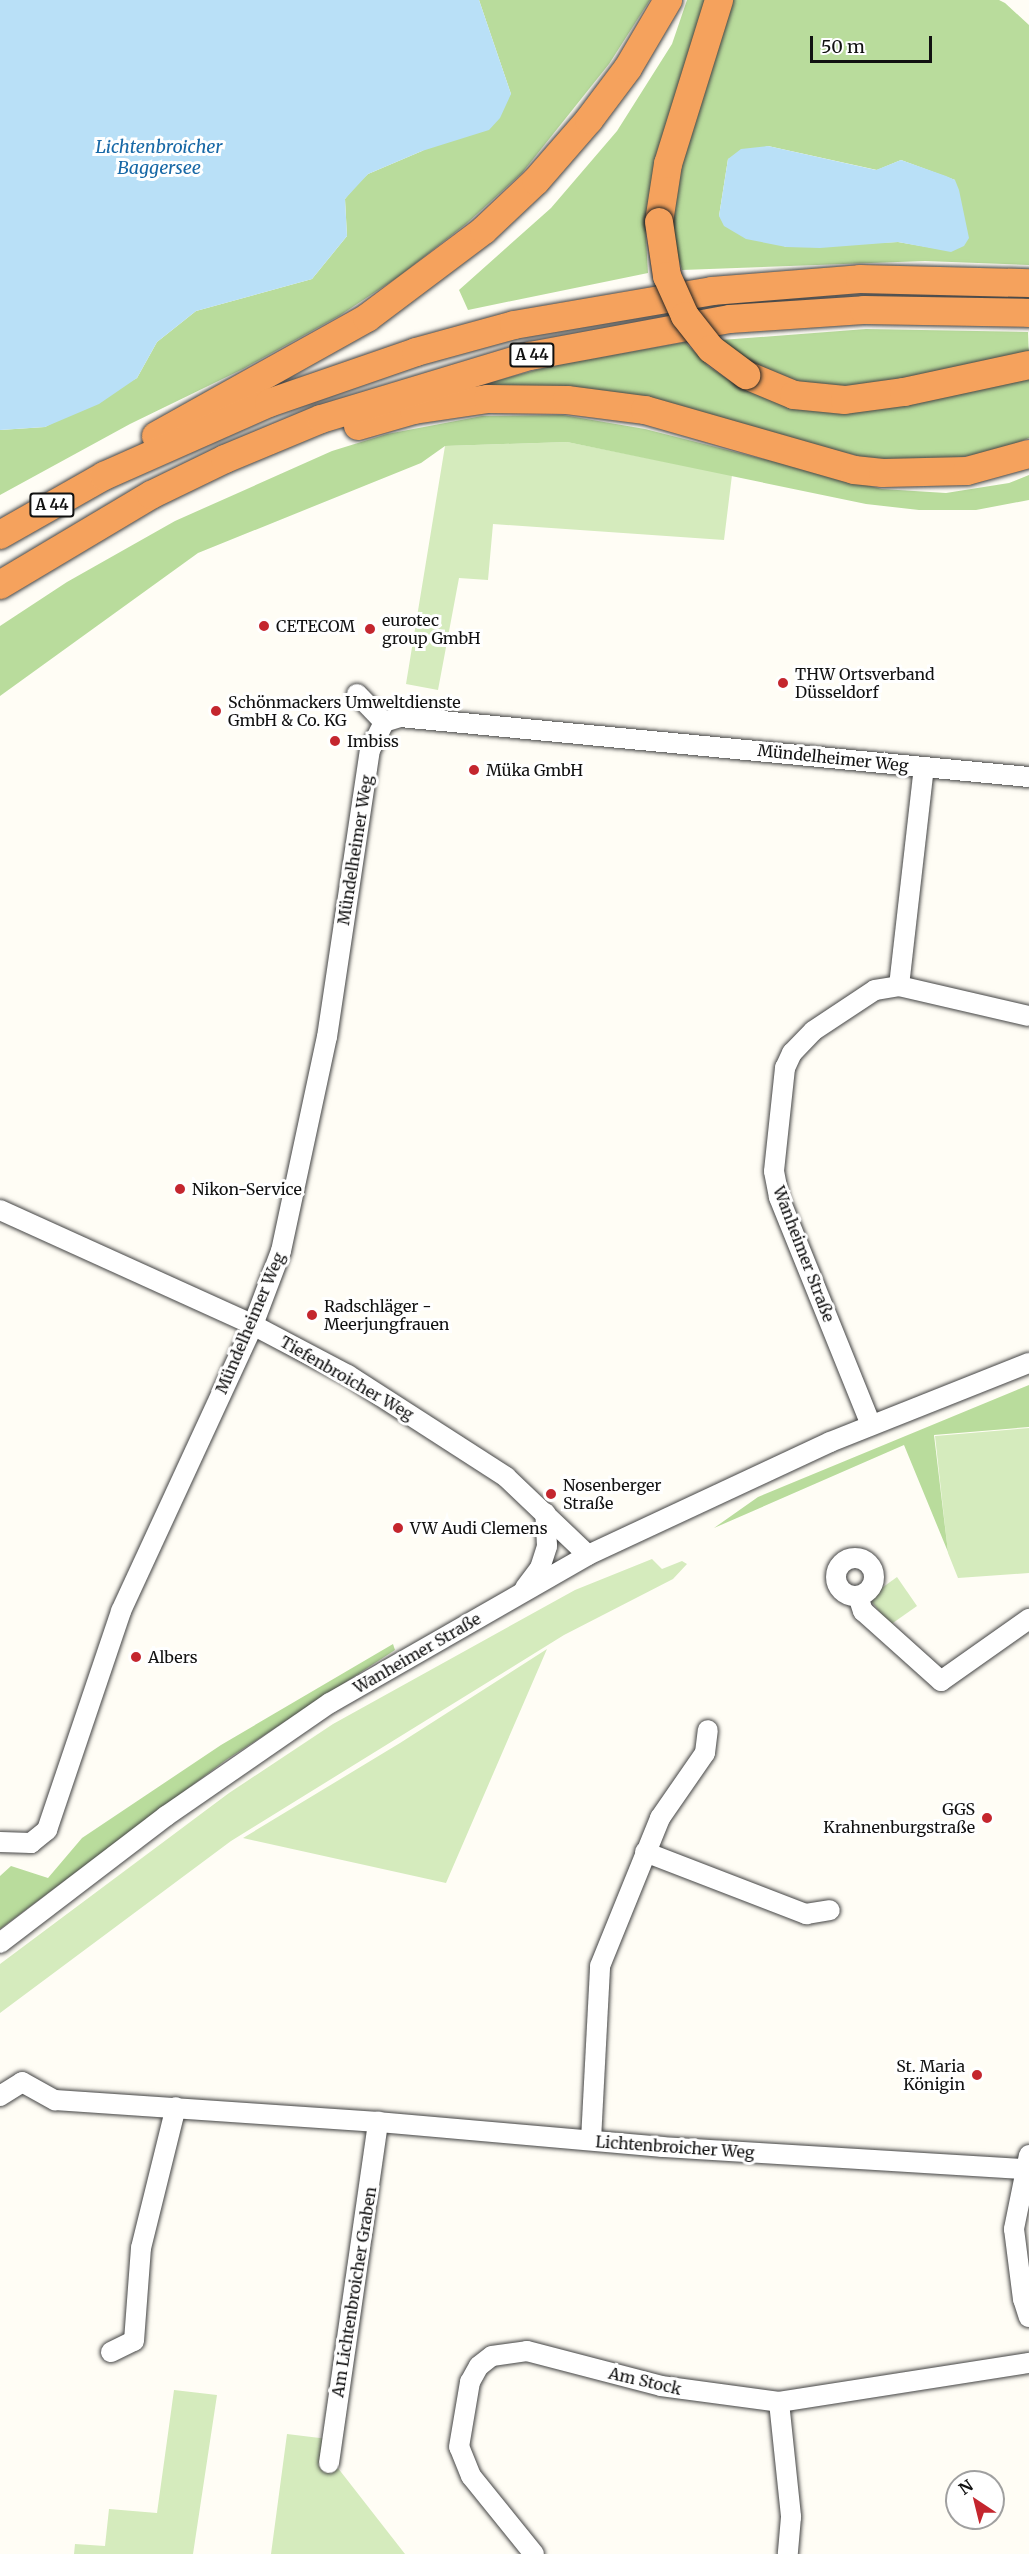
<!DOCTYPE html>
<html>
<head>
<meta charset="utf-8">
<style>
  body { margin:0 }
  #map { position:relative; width:1029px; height:2554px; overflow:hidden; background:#fffdf5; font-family:Merriweather,serif }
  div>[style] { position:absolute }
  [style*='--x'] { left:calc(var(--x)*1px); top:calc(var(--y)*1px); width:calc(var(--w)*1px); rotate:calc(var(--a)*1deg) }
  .green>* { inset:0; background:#d5ebbd }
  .forest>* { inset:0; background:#b9dc9c }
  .water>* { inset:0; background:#b9e0f7 }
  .roads { filter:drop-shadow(0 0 2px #444) drop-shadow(0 0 2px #444) }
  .minor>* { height:20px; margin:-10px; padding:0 10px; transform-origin:10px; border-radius:10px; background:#fff }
  .minor>.ring { margin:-10px; padding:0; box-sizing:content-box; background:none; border:20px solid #fff; border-radius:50% }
  .highway>* { height:28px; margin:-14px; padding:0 14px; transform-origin:14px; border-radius:14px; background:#f5a25d }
  .bridges { filter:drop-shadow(0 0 2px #222) drop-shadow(0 0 2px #222) }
  .highway-bridge>* { height:28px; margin:-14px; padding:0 14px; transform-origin:14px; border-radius:14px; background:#f5a25d }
  .dots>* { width:16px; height:16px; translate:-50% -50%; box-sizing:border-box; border:3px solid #fff; border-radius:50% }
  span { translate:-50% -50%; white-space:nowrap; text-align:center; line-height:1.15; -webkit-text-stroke:6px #fff; paint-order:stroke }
  .shield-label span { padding:2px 4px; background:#fff; border:2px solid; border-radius:4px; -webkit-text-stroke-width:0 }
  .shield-label { font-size:15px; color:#111; font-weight:700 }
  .poi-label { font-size:16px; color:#111 }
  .left { translate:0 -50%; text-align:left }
  .right { translate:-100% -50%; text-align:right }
  .street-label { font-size:16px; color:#111 }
  .water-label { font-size:18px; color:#1768a6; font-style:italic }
  .north { position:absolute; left:945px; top:2470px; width:60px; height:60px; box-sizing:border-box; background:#fff; border:2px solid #a0a0a0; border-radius:50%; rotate:325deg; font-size:16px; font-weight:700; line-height:24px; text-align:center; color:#111 }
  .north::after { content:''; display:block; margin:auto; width:21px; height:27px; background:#c4262e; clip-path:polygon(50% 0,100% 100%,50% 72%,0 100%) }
  .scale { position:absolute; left:810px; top:36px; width:122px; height:27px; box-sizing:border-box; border:3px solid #111; border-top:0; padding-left:8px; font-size:18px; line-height:21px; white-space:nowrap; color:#111; -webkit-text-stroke:4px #fff; paint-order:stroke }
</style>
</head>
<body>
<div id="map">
  <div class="green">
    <i style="clip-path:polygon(567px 442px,732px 475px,724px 540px,493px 524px,488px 580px,459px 578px,438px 690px,406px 684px,445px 446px)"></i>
    <i style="clip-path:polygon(1029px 1428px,1029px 1573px,958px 1578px,948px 1553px,935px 1436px)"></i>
    <i style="clip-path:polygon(652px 1559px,662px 1569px,682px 1561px,687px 1564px,673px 1579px,564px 1635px,231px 1841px,0 2013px,0 1964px,229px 1793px,333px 1724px,575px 1590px)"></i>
    <i style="clip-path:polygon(897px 1577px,917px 1606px,890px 1625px,872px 1602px,879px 1590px)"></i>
    <i style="clip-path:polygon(547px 1649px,446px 1883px,243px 1838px,400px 1743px)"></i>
    <i style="clip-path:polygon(174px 2390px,217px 2395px,193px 2554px,74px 2554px,75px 2544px,105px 2546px,109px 2509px,157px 2513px)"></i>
    <i style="clip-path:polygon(287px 2434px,328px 2439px,334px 2463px,405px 2554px,271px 2554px)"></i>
  </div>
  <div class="forest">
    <i style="clip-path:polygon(479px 0,650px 0,609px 64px,522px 173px,466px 224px,398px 277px,339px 316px,243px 369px,130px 424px,0 495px,0 430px,45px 427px,137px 378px,157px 342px,196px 311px,312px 279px,347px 236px,345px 199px,356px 185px,368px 174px,422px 151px,511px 94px)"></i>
    <i style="clip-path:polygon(687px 0,708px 0,653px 176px,645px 221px,648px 273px,468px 310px,459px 290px,551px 208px,617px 131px,672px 44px)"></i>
    <i style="clip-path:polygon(evenodd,726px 0,999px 0,1005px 3px,1029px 25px,1029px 265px,925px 261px,682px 270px,668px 224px,683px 133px,726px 0,768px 146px,877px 170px,901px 160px,955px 180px,951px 251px,898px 242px,786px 247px,719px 216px,728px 159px,768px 146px)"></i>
    <i style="clip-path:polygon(866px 329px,1028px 332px,1029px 356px,893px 385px,816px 388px,756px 367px,721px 340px)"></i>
    <i style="clip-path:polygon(685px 342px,708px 366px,736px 385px,772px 399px,1029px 379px,1029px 438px,995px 452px,942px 460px,879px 461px,764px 433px,462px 390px,547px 367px)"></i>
    <i style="clip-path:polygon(563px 415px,645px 429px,882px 489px,946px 493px,1009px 483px,1029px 475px,1029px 500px,976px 510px,919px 510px,866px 504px,567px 442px,445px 446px,421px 463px,198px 553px,0 696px,0 626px,67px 582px,175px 521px,332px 451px,387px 434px,482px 416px)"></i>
    <i style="clip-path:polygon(1029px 1385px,1029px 1427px,934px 1435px,948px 1552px,904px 1445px,714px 1528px,758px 1497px)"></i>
    <i style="clip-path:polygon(393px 1644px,395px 1650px,226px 1760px,0 1929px,0 1876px,11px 1866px,48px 1878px,82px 1838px,221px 1745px)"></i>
  </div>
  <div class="water">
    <i style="clip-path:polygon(0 0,479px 0,511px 94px,500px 118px,489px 130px,422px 151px,368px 174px,345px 199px,347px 236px,312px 279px,196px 311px,157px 342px,137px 378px,99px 404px,45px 427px,0 430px)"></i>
    <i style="clip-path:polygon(768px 146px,876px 170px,901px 160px,946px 176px,955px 180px,959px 190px,969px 238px,964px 246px,951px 252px,898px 242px,820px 248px,786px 247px,746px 239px,724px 226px,719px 216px,728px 159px,741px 149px)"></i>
  </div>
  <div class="roads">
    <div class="minor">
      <i style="--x:357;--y:694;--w:39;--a:46"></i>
      <i style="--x:899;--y:986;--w:220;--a:-83.5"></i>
      <i style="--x:0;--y:1210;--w:278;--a:24.4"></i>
      <i style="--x:253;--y:1325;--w:107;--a:27.8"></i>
      <i style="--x:348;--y:1375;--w:188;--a:32.8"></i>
      <i style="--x:506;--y:1477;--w:113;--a:43.6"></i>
      <i style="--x:871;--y:1425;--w:246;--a:-112"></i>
      <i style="--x:779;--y:1197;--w:26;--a:-101"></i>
      <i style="--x:774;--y:1171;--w:104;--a:-83.9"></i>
      <i style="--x:785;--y:1068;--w:17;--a:-65"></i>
      <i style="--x:792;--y:1053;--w:30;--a:-46"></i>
      <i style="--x:813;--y:1031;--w:74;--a:-33.5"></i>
      <i style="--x:875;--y:990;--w:24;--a:-9"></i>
      <i style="--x:899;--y:986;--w:133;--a:13"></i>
      <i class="ring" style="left:836px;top:1558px;width:18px;height:18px"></i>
      <i style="--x:525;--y:1588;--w:25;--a:-53"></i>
      <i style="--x:540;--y:1568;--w:23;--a:-72"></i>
      <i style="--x:547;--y:1546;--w:33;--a:-93"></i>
      <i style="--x:858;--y:1596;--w:16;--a:72"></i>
      <i style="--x:863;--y:1611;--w:105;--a:41.9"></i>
      <i style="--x:941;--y:1681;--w:108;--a:-35.2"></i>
      <i style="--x:0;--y:1842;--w:31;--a:2"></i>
      <i style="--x:31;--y:1843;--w:21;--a:-39"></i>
      <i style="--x:47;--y:1830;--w:231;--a:-71.3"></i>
      <i style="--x:121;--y:1611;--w:315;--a:-65.2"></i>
      <i style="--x:253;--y:1325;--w:79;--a:-69.3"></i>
      <i style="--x:281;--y:1251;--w:219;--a:-77.9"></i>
      <i style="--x:327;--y:1037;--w:290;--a:-81.5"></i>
      <i style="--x:370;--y:750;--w:31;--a:-63"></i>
      <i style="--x:384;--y:722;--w:17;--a:-17"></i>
      <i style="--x:400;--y:717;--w:632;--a:5.45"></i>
      <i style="--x:645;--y:1852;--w:173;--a:21.1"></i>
      <i style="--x:806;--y:1914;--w:24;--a:-9"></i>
      <i style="--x:0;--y:1943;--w:209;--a:-37.4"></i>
      <i style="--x:166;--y:1816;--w:199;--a:-34.6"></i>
      <i style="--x:330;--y:1703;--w:297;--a:-29.8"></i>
      <i style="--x:588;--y:1555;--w:267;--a:-25"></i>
      <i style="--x:830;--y:1442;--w:214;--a:-21.7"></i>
      <i style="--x:0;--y:2096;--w:26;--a:-32"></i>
      <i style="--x:22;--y:2082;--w:38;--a:29"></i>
      <i style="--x:55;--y:2100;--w:324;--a:3.9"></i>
      <i style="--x:378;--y:2122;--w:285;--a:5"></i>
      <i style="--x:662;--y:2147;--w:363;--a:3.5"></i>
      <i style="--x:591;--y:2140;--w:174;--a:-87"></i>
      <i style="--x:600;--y:1966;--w:160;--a:-67.9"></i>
      <i style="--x:660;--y:1818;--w:79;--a:-55.3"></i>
      <i style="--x:705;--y:1753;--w:23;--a:-83"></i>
      <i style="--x:1029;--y:2155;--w:76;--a:101.5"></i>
      <i style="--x:1014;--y:2229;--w:71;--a:82.7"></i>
      <i style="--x:1023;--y:2299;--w:19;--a:72"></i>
      <i style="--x:111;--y:2352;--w:25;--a:-26"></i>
      <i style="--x:134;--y:2341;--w:93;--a:-85.7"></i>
      <i style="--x:141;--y:2248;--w:145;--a:-76.1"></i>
      <i style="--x:779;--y:2402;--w:116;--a:84"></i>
      <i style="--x:791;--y:2517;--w:37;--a:95"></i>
      <i style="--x:329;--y:2463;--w:345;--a:-81.8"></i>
      <i style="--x:534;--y:2554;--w:100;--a:-128.9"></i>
      <i style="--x:471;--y:2476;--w:31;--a:-112"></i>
      <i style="--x:459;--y:2447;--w:66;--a:-80.4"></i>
      <i style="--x:470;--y:2382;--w:18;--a:-61"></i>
      <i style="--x:479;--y:2366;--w:16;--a:-38"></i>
      <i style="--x:492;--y:2356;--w:35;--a:-8"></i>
      <i style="--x:527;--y:2351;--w:138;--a:14.6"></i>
      <i style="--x:661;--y:2386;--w:119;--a:7.7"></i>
      <i style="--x:779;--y:2402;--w:253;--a:-8.9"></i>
    </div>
    <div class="highway">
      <i style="--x:659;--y:222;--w:59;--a:-81.2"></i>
      <i style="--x:668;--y:164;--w:172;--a:-72.7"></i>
      <i style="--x:746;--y:375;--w:52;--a:22.6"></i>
      <i style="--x:794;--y:395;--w:51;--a:5.6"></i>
      <i style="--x:845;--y:400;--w:60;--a:-7.7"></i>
      <i style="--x:904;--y:392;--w:128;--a:-12.2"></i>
      <i style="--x:358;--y:426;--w:58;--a:-15.9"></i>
      <i style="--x:414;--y:410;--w:75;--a:-8.5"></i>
      <i style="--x:488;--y:399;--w:79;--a:0.7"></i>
      <i style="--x:567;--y:400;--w:79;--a:7.3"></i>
      <i style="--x:645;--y:410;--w:217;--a:16"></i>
      <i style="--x:854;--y:470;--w:29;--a:6"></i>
      <i style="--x:883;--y:473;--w:84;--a:-1.4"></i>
      <i style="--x:967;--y:471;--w:64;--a:-15.3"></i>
      <i style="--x:156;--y:436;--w:242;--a:-29.2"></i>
      <i style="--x:367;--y:318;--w:146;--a:-36.9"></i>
      <i style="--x:484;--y:230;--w:71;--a:-43.3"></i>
      <i style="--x:536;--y:181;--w:81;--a:-49"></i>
      <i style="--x:589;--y:120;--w:65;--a:-53.1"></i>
      <i style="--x:628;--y:68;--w:79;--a:-59.5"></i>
      <i style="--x:0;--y:535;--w:120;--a:-29.6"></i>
      <i style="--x:104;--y:476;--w:180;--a:-23.9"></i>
      <i style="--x:269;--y:403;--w:156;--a:-19.1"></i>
      <i style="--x:416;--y:352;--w:102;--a:-15.4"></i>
      <i style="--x:514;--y:325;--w:201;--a:-9.7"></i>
      <i style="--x:712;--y:291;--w:148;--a:-4.6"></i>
      <i style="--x:860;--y:279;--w:169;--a:1.4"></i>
      <i style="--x:0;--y:585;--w:176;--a:-30.8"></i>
      <i style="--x:151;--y:495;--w:82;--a:-25.9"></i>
      <i style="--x:225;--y:459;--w:104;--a:-22.6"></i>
      <i style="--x:321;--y:419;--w:218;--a:-16.8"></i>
      <i style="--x:530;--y:356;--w:203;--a:-10.5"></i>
      <i style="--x:730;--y:319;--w:134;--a:-3.8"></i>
      <i style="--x:864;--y:310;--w:165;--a:1"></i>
    </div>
  </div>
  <div class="bridges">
    <div class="highway-bridge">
      <i style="--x:659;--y:222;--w:55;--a:81.6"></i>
      <i style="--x:667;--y:276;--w:44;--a:65.8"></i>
      <i style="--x:685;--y:316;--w:42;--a:51.8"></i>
      <i style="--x:711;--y:349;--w:44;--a:36.6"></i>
    </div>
  </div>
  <div class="dots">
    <i style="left:264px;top:626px;background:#c4262e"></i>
    <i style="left:370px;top:629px;background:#c4262e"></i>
    <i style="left:783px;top:683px;background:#c4262e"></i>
    <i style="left:216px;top:711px;background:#c4262e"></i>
    <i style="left:335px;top:741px;background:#c4262e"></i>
    <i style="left:474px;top:770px;background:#c4262e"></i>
    <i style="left:180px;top:1189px;background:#c4262e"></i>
    <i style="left:312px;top:1315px;background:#c4262e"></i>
    <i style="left:551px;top:1494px;background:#c4262e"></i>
    <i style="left:398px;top:1528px;background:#c4262e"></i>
    <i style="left:136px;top:1657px;background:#c4262e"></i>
    <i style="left:987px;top:1818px;background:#c4262e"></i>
    <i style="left:977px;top:2075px;background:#c4262e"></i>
  </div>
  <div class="shield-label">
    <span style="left:532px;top:355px">A 44</span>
    <span style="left:52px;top:505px">A 44</span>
  </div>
  <div class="poi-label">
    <span class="left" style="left:382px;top:629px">eurotec<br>group GmbH</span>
    <span class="left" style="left:276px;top:626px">CETECOM</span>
    <span class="left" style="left:795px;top:683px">THW Ortsverband<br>Düsseldorf</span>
    <span class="left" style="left:228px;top:711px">Schönmackers Umweltdienste<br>GmbH &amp; Co. KG</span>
    <span class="left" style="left:347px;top:741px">Imbiss</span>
    <span class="left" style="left:486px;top:770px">Müka GmbH</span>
    <span class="left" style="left:192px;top:1189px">Nikon-Service</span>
    <span class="left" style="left:324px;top:1315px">Radschläger -<br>Meerjungfrauen</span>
    <span class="left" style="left:563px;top:1494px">Nosenberger<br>Straße</span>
    <span class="left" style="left:410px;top:1528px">VW Audi Clemens</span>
    <span class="left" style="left:148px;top:1657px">Albers</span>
    <span class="right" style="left:975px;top:1818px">GGS<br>Krahnenburgstraße</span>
    <span class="right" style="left:965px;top:2075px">St. Maria<br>Königin</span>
  </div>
  <div class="street-label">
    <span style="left:833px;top:758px;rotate:6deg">Mündelheimer Weg</span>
    <span style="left:355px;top:850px;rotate:-81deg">Mündelheimer Weg</span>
    <span style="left:804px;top:1254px;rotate:69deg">Wanheimer Straße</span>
    <span style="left:250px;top:1323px;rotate:-67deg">Mündelheimer Weg</span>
    <span style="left:347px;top:1378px;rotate:30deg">Tiefenbroicher Weg</span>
    <span style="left:417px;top:1653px;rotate:-30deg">Wanheimer Straße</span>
    <span style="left:675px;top:2147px;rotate:4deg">Lichtenbroicher Weg</span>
    <span style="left:354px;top:2292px;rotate:-81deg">Am Lichtenbroicher Graben</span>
    <span style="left:645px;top:2381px;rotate:13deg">Am Stock</span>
  </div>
  <div class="water-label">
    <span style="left:159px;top:158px">Lichtenbroicher<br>Baggersee</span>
  </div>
  <div class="north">N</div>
  <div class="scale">50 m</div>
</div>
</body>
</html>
